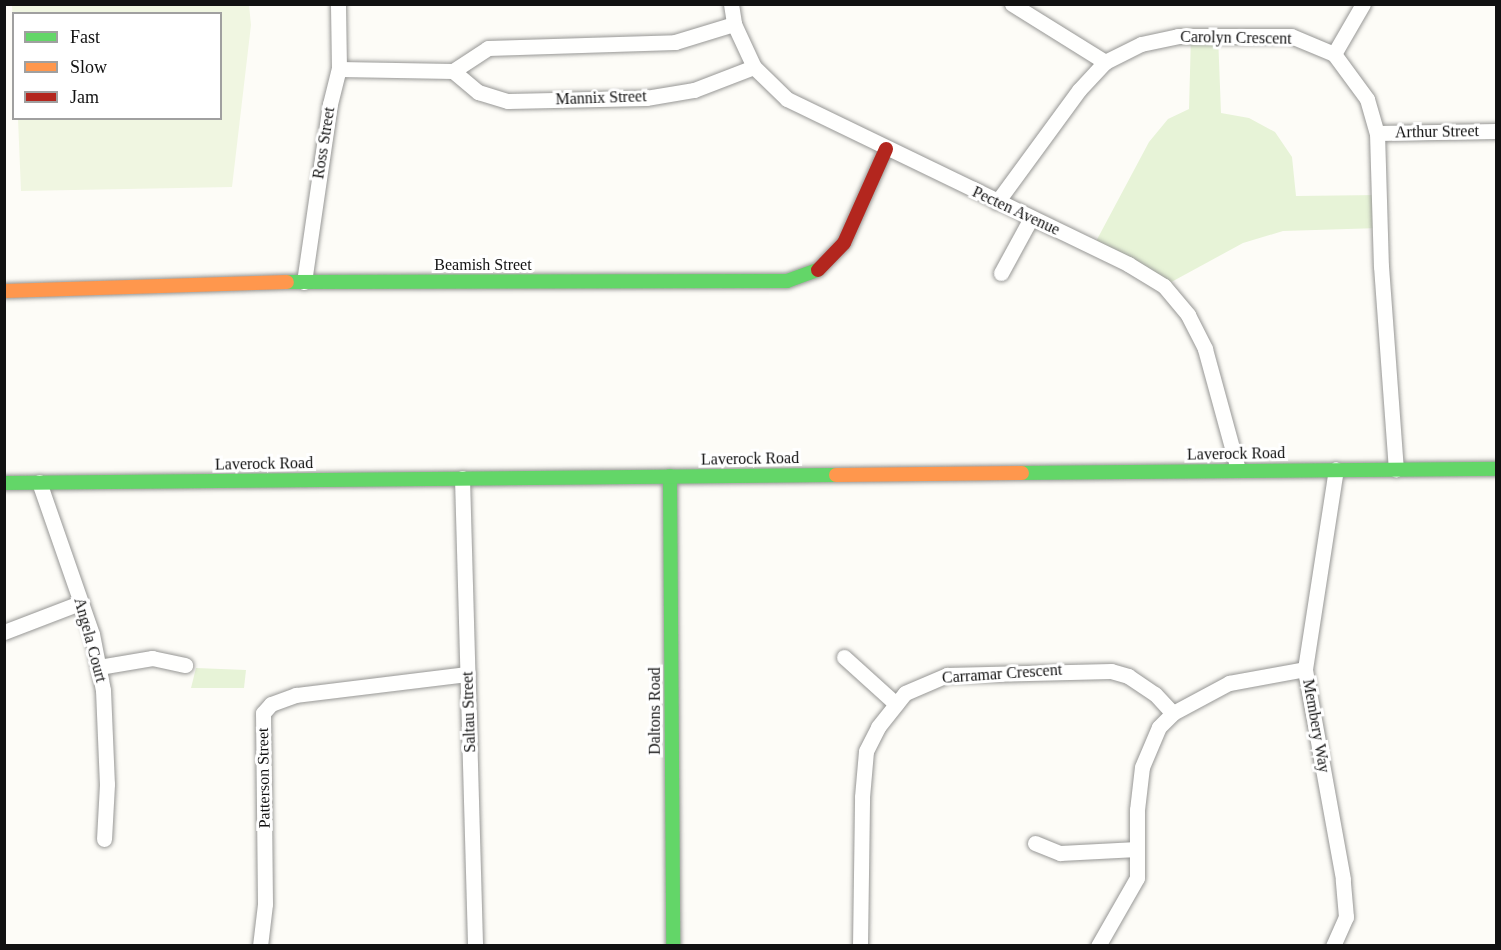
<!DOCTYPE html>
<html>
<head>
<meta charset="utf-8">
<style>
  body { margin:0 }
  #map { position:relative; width:1501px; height:950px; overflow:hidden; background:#fdfcf7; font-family:Georgia,serif }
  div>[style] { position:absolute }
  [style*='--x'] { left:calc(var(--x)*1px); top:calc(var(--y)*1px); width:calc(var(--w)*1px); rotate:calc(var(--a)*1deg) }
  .green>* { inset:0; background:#e7f3d7 }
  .pitch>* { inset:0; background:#f0f6e1 }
  .roads { filter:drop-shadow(0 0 2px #979795) drop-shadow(0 0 2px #979795) }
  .street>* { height:15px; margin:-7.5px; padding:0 7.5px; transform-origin:7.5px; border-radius:7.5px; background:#fffffe }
  .fast>* { height:14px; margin:-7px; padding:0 7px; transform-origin:7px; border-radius:7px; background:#63d668 }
  .slow>* { height:14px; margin:-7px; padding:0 7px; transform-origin:7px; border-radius:7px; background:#ff974d }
  .jam>* { height:14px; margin:-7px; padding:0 7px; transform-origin:7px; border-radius:7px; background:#b3261e }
  span { translate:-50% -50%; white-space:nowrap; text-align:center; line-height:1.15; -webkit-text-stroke:6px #fff; paint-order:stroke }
  .street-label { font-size:16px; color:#111 }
  .frame { position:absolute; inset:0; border:6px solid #111; pointer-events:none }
  .legend { position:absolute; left:12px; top:12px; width:210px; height:108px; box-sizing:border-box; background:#fff; border:2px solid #a0a0a0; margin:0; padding:8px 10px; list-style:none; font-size:18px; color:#111 }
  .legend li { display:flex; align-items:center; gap:12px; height:30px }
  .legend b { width:30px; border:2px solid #a0a0a0 }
</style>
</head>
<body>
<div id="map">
  <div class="green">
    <i style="clip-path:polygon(1191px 35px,1218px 35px,1221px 113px,1249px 118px,1275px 132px,1292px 157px,1296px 196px,1379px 195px,1380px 228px,1283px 231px,1243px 243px,1164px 286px,1093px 247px,1149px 142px,1168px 119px,1189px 109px)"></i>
    <i style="clip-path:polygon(196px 668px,246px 670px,244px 688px,191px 688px)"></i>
  </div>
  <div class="pitch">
    <i style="clip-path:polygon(12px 5px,249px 5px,251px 25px,232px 187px,21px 191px,18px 119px,220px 118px,220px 14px,14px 14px,13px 29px)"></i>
  </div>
  <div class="roads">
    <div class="street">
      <i style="--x:731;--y:4;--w:20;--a:81"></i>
      <i style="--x:734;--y:24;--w:47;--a:65.1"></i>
      <i style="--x:754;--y:67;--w:46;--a:44.1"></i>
      <i style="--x:787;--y:99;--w:379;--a:25.8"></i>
      <i style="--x:1128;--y:264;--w:42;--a:31.4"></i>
      <i style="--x:1164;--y:286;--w:38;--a:50"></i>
      <i style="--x:1188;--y:315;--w:38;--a:63"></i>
      <i style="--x:1205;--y:349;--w:125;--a:74.7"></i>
      <i style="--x:1012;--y:4;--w:110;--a:31.9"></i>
      <i style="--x:1334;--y:54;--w:58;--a:-59.9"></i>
      <i style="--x:339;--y:69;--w:114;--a:1"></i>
      <i style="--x:453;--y:71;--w:33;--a:40"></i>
      <i style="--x:478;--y:92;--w:31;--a:17"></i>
      <i style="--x:508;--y:101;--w:138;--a:-1.2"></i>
      <i style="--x:646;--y:98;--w:49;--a:-9.5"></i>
      <i style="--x:694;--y:90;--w:64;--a:-21"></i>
      <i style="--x:453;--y:71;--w:42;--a:-33.3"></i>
      <i style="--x:488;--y:48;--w:187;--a:-1.8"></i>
      <i style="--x:675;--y:42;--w:62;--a:-17"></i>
      <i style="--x:1377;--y:133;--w:119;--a:-1"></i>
      <i style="--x:997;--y:202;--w:139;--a:-53.8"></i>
      <i style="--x:1079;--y:90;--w:38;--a:-47"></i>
      <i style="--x:1105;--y:62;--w:40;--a:-26.6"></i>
      <i style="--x:1141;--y:44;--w:38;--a:-12"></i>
      <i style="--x:1178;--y:36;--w:113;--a:0"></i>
      <i style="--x:1291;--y:36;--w:47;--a:22.7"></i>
      <i style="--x:1334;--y:54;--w:56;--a:53.7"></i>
      <i style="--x:1367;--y:99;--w:35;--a:74"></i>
      <i style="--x:1377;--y:133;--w:133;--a:88.3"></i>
      <i style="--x:1381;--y:266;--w:204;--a:85.8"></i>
      <i style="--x:1001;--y:273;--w:63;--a:-61.4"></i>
      <i style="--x:304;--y:282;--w:180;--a:-81.7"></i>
      <i style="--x:330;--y:104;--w:36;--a:-76"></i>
      <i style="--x:339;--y:69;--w:65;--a:-90.9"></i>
      <i style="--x:462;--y:478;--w:468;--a:88.4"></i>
      <i style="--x:39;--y:482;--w:161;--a:70.8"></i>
      <i style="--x:92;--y:634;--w:57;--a:78.9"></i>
      <i style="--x:103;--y:690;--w:94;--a:87.6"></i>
      <i style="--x:107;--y:784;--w:55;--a:93.1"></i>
      <i style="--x:4;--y:632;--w:81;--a:-20.9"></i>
      <i style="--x:844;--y:657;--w:70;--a:42.1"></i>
      <i style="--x:99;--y:667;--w:54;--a:-9.6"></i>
      <i style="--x:152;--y:658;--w:34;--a:12"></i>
      <i style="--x:1035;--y:843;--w:27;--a:22"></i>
      <i style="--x:1060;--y:853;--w:77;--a:-3"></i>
      <i style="--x:260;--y:946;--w:42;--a:-83.2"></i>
      <i style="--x:265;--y:904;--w:191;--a:-90.6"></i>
      <i style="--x:263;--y:713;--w:12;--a:-48"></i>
      <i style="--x:271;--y:704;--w:27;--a:-20"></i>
      <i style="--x:296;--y:695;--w:173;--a:-7"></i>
      <i style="--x:860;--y:946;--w:149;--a:-89.2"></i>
      <i style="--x:862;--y:797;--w:46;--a:-85"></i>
      <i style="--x:866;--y:751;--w:27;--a:-63"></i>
      <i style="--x:878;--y:727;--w:43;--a:-51.5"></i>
      <i style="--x:905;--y:693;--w:46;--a:-23.2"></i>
      <i style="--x:947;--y:675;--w:164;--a:-1.4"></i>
      <i style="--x:1111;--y:671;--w:18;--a:16"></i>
      <i style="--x:1128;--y:676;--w:32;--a:34"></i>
      <i style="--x:1155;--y:694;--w:26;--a:47"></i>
      <i style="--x:1098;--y:946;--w:78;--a:-60.2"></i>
      <i style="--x:1137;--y:878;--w:68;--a:-90"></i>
      <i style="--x:1137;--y:810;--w:43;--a:-83.4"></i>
      <i style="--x:1142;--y:767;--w:43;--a:-67"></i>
      <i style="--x:1159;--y:727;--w:20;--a:-45"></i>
      <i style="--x:1173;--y:713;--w:64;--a:-28.2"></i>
      <i style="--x:1229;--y:683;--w:77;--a:-10.4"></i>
      <i style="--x:1333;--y:946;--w:32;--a:-66"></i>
      <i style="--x:1346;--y:917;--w:38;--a:-95"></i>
      <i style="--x:1343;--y:879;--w:213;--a:-100.3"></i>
      <i style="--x:1305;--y:669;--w:202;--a:-81.2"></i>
    </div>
    <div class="fast">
      <i style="--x:287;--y:282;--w:500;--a:-0.11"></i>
      <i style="--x:787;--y:281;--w:33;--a:-20"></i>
      <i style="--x:1022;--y:473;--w:474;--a:-0.5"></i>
      <i style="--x:670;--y:476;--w:470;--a:89.6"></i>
      <i style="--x:4;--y:483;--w:832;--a:-0.55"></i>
    </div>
    <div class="slow">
      <i style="--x:4;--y:291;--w:283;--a:-1.8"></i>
      <i style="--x:836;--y:475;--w:186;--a:-0.6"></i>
    </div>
    <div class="jam">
      <i style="--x:818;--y:270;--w:37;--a:-46"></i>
      <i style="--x:844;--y:243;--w:103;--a:-65.9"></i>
    </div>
  </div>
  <div class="street-label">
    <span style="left:1236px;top:38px;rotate:1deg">Carolyn Crescent</span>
    <span style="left:601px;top:98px;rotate:-2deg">Mannix Street</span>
    <span style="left:1437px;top:132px;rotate:-1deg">Arthur Street</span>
    <span style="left:324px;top:143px;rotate:-81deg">Ross Street</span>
    <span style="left:1016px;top:211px;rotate:25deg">Pecten Avenue</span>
    <span style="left:483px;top:265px">Beamish Street</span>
    <span style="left:1236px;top:454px;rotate:-1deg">Laverock Road</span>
    <span style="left:750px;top:459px;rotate:-1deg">Laverock Road</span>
    <span style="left:264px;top:464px;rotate:-1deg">Laverock Road</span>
    <span style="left:90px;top:640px;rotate:75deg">Angela Court</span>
    <span style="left:1002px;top:674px;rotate:-4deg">Carramar Crescent</span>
    <span style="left:655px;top:711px;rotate:-90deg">Daltons Road</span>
    <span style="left:469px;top:712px;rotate:-92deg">Saltau Street</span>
    <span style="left:1316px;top:726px;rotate:80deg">Membery Way</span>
    <span style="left:264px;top:778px;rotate:-91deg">Patterson Street</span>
  </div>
  <div class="frame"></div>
  <ul class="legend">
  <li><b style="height:8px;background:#63d668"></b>Fast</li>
  <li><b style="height:8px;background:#ff974d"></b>Slow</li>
  <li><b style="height:8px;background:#b3261e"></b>Jam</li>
  </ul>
</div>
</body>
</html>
